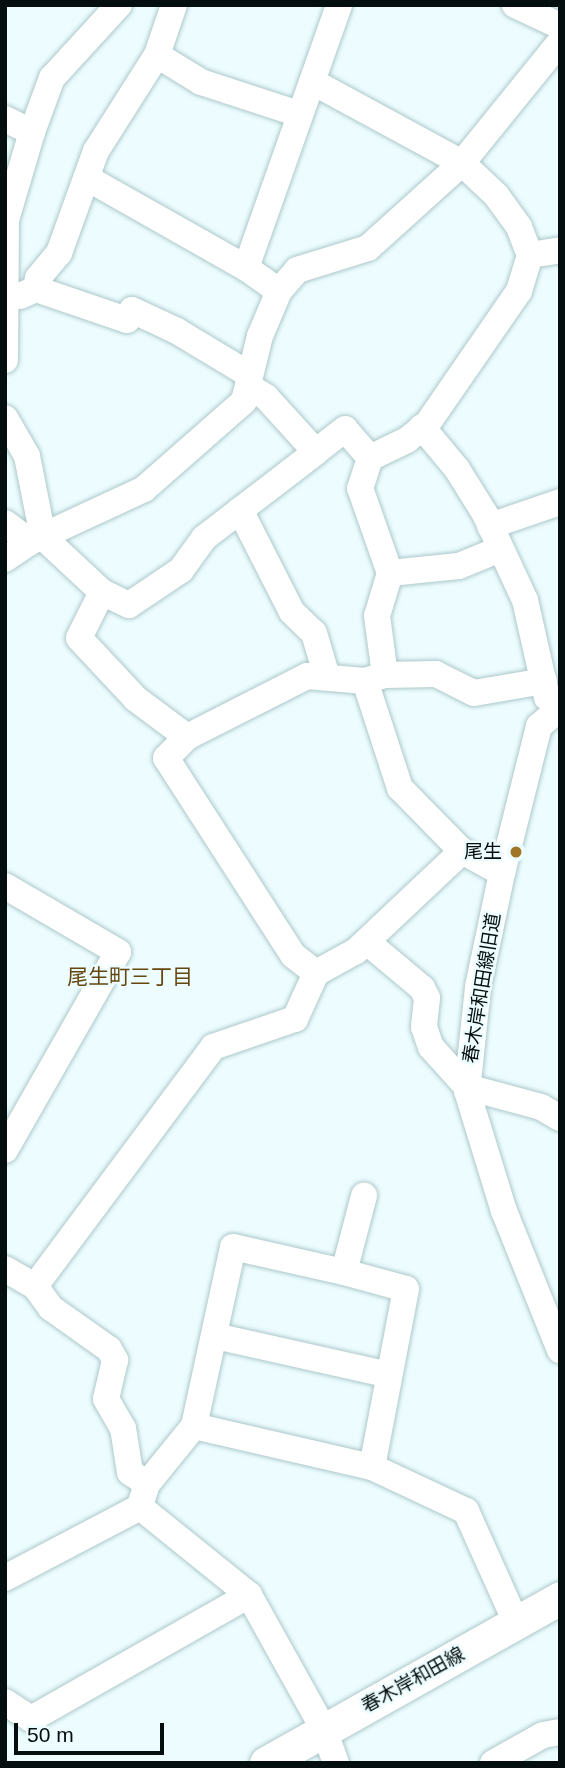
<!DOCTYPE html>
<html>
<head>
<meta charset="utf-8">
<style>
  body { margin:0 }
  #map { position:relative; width:565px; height:1768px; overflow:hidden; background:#edfdff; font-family:Arial,"Noto Sans JP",sans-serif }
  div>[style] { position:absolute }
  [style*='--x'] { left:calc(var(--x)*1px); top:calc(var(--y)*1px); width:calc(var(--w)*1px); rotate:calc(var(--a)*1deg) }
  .roads { filter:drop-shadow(0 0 2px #adc8ca) drop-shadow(0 0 2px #adc8ca) }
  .minor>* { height:26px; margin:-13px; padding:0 13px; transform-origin:13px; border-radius:13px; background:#fff }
  .major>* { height:33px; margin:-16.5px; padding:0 16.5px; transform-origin:16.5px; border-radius:16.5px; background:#fff }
  .dots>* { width:19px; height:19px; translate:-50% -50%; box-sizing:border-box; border:4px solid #edfdff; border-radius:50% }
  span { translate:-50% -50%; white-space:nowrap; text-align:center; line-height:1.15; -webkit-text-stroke:5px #edfdff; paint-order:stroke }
  .poi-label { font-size:19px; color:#050e0e }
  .right { translate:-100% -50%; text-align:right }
  .street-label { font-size:19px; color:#050e0e }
  .neighbourhood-label { font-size:21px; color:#65470e }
  .frame { position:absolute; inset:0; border:7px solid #050e0e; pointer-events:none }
  .scale { position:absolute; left:14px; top:1723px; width:150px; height:32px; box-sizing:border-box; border:4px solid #050e0e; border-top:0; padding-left:9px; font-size:21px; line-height:24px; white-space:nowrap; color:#050e0e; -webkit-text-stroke:5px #edfdff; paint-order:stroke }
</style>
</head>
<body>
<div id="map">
  <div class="roads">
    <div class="minor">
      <i style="--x:515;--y:5;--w:50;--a:25"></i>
      <i style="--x:157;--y:55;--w:52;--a:31.5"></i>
      <i style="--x:201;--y:82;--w:103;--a:18.1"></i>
      <i style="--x:313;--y:82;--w:170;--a:28.5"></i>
      <i style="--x:462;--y:163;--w:47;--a:43.3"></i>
      <i style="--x:496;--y:195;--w:39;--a:54"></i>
      <i style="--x:519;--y:227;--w:30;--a:69"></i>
      <i style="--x:530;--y:255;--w:38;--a:107"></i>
      <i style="--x:519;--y:291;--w:160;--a:124.6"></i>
      <i style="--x:428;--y:423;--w:27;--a:141"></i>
      <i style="--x:407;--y:440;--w:41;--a:154.1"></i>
      <i style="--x:370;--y:458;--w:38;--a:-131"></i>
      <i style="--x:345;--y:429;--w:37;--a:142"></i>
      <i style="--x:5;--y:119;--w:30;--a:26"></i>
      <i style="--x:87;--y:178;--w:183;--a:29.5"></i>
      <i style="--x:530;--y:255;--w:30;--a:-9"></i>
      <i style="--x:36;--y:289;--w:11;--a:-80"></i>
      <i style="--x:38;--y:278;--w:33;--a:-50"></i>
      <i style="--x:59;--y:253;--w:109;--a:-70.1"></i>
      <i style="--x:96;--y:151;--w:114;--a:-57.6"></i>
      <i style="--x:157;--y:55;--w:53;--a:-71.2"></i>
      <i style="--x:279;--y:291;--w:28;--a:-49"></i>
      <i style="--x:297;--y:270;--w:74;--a:-17.2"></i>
      <i style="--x:368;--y:248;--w:127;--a:-42.1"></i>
      <i style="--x:462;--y:163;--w:156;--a:-51"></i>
      <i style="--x:20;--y:296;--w:17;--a:-24"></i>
      <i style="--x:36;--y:289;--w:96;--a:18.8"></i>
      <i style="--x:127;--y:320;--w:11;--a:-63"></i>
      <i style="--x:132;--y:310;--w:50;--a:25"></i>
      <i style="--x:177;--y:331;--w:85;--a:31.1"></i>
      <i style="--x:5;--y:360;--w:140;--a:-89.6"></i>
      <i style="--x:6;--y:220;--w:92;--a:-73.5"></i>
      <i style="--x:32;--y:132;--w:58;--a:-69.7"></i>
      <i style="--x:52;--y:78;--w:99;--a:-47.5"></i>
      <i style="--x:5;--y:418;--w:44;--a:59.9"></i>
      <i style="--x:27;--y:456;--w:83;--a:78.8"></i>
      <i style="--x:43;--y:537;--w:81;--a:43"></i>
      <i style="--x:102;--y:592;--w:30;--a:26"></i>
      <i style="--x:129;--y:605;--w:63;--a:-33.9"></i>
      <i style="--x:181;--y:570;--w:39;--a:-54"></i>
      <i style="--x:204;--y:538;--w:141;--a:-37.5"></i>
      <i style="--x:316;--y:452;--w:74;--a:-132.3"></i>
      <i style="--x:266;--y:397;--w:21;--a:-149"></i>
      <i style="--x:422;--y:427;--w:55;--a:50.2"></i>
      <i style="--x:457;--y:469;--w:53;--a:58.1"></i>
      <i style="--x:485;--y:514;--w:95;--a:65.1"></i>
      <i style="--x:525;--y:600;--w:100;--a:77.3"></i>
      <i style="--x:370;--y:458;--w:32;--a:108"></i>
      <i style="--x:360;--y:488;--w:90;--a:70.6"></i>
      <i style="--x:390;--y:573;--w:69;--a:-5.8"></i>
      <i style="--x:459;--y:566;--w:44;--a:-22.5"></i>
      <i style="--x:240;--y:510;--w:114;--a:63"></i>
      <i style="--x:292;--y:612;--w:30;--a:44"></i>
      <i style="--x:314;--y:633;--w:46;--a:73.5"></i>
      <i style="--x:5;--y:523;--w:31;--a:37"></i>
      <i style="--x:490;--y:526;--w:74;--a:-18.9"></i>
      <i style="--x:5;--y:559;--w:30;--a:-34"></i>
      <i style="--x:30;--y:542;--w:126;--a:-24.9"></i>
      <i style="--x:144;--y:489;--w:133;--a:-41.3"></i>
      <i style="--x:244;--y:401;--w:67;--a:-76.2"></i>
      <i style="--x:260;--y:336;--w:49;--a:-67.1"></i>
      <i style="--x:279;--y:291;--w:40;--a:-145.1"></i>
      <i style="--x:246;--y:268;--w:279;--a:-70.5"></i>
      <i style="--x:102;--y:592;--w:51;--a:116.6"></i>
      <i style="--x:79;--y:638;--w:83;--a:46.9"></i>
      <i style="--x:136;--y:699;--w:64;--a:36.7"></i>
      <i style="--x:385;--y:675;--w:60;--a:-97.7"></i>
      <i style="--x:377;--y:616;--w:45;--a:-73.2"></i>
      <i style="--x:365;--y:681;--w:113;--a:71.9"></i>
      <i style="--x:400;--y:788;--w:88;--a:45.5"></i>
      <i style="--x:462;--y:851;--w:46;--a:28.8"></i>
      <i style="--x:560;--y:708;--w:28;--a:139"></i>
      <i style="--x:539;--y:726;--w:152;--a:104.1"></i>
      <i style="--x:502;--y:873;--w:116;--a:101.9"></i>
      <i style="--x:478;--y:987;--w:105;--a:96"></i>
      <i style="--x:467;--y:1091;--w:126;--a:72.9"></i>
      <i style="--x:504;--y:1211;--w:150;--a:68.1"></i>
      <i style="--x:5;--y:886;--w:131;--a:30.3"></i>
      <i style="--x:118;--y:952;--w:228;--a:119.7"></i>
      <i style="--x:367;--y:942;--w:72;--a:39.9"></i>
      <i style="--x:422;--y:988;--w:11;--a:63"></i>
      <i style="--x:427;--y:998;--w:29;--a:96"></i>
      <i style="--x:424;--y:1027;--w:21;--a:71"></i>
      <i style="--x:431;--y:1047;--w:54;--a:48"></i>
      <i style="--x:467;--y:1087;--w:77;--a:15.1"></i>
      <i style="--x:541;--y:1107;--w:22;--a:30"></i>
      <i style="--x:316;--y:973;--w:29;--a:-142"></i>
      <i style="--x:293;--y:955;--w:234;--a:-122.8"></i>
      <i style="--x:166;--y:758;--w:30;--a:-45"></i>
      <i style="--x:187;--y:737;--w:135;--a:-26.9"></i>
      <i style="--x:307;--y:676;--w:58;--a:4.9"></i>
      <i style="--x:365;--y:681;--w:21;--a:-17"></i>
      <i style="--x:385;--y:675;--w:51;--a:-1.1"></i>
      <i style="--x:436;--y:674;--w:42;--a:26.6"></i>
      <i style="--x:474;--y:693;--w:71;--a:-9.7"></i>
      <i style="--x:5;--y:1269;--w:34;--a:30"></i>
      <i style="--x:35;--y:1286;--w:27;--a:54"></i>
      <i style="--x:51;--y:1308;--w:71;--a:35.3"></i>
      <i style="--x:109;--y:1349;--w:13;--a:61"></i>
      <i style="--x:115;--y:1360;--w:40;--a:103"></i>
      <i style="--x:106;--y:1399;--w:34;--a:60"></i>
      <i style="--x:123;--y:1428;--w:45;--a:81"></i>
      <i style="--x:130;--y:1472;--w:21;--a:35"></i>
      <i style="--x:147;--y:1484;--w:19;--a:108"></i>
      <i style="--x:344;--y:1272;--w:79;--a:-75.3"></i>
      <i style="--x:35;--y:1286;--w:298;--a:-53.3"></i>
      <i style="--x:213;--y:1047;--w:87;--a:-18.9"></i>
      <i style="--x:295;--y:1019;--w:51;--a:-65.5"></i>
      <i style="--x:316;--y:973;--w:46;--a:-28.8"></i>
      <i style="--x:356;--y:951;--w:146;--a:-43.3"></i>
      <i style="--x:215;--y:1336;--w:178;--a:12.6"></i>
      <i style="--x:194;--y:1426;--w:183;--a:-77.7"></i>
      <i style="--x:233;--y:1247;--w:114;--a:12.7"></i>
      <i style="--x:344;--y:1272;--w:64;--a:15.3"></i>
      <i style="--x:406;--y:1289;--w:181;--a:100.8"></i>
      <i style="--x:147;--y:1484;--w:75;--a:-51"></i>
      <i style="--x:194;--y:1426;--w:183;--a:13"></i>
      <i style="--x:372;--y:1467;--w:104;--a:25.1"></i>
      <i style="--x:466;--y:1511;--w:122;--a:65.8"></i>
      <i style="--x:5;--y:1578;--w:153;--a:-27.7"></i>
      <i style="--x:140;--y:1507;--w:140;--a:38.9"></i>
      <i style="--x:249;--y:1595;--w:154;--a:60.9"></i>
      <i style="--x:324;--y:1730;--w:35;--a:70"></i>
      <i style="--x:5;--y:1702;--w:31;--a:33"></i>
      <i style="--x:31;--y:1719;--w:251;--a:-29.6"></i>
      <i style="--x:493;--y:1763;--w:57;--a:-29.2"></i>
      <i style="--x:543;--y:1735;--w:17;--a:-10"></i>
    </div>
    <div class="major">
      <i style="--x:266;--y:1763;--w:337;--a:-29.3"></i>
    </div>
  </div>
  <div class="dots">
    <i style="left:516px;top:852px;background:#a07525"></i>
  </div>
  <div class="poi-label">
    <span class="right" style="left:502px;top:852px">尾生</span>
  </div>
  <div class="street-label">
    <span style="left:482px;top:988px;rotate:-81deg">春木岸和田線旧道</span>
    <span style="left:413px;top:1680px;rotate:-29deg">春木岸和田線</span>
  </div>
  <div class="neighbourhood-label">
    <span style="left:130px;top:977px">尾生町三丁目</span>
  </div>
  <div class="frame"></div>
  <div class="scale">50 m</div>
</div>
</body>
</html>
